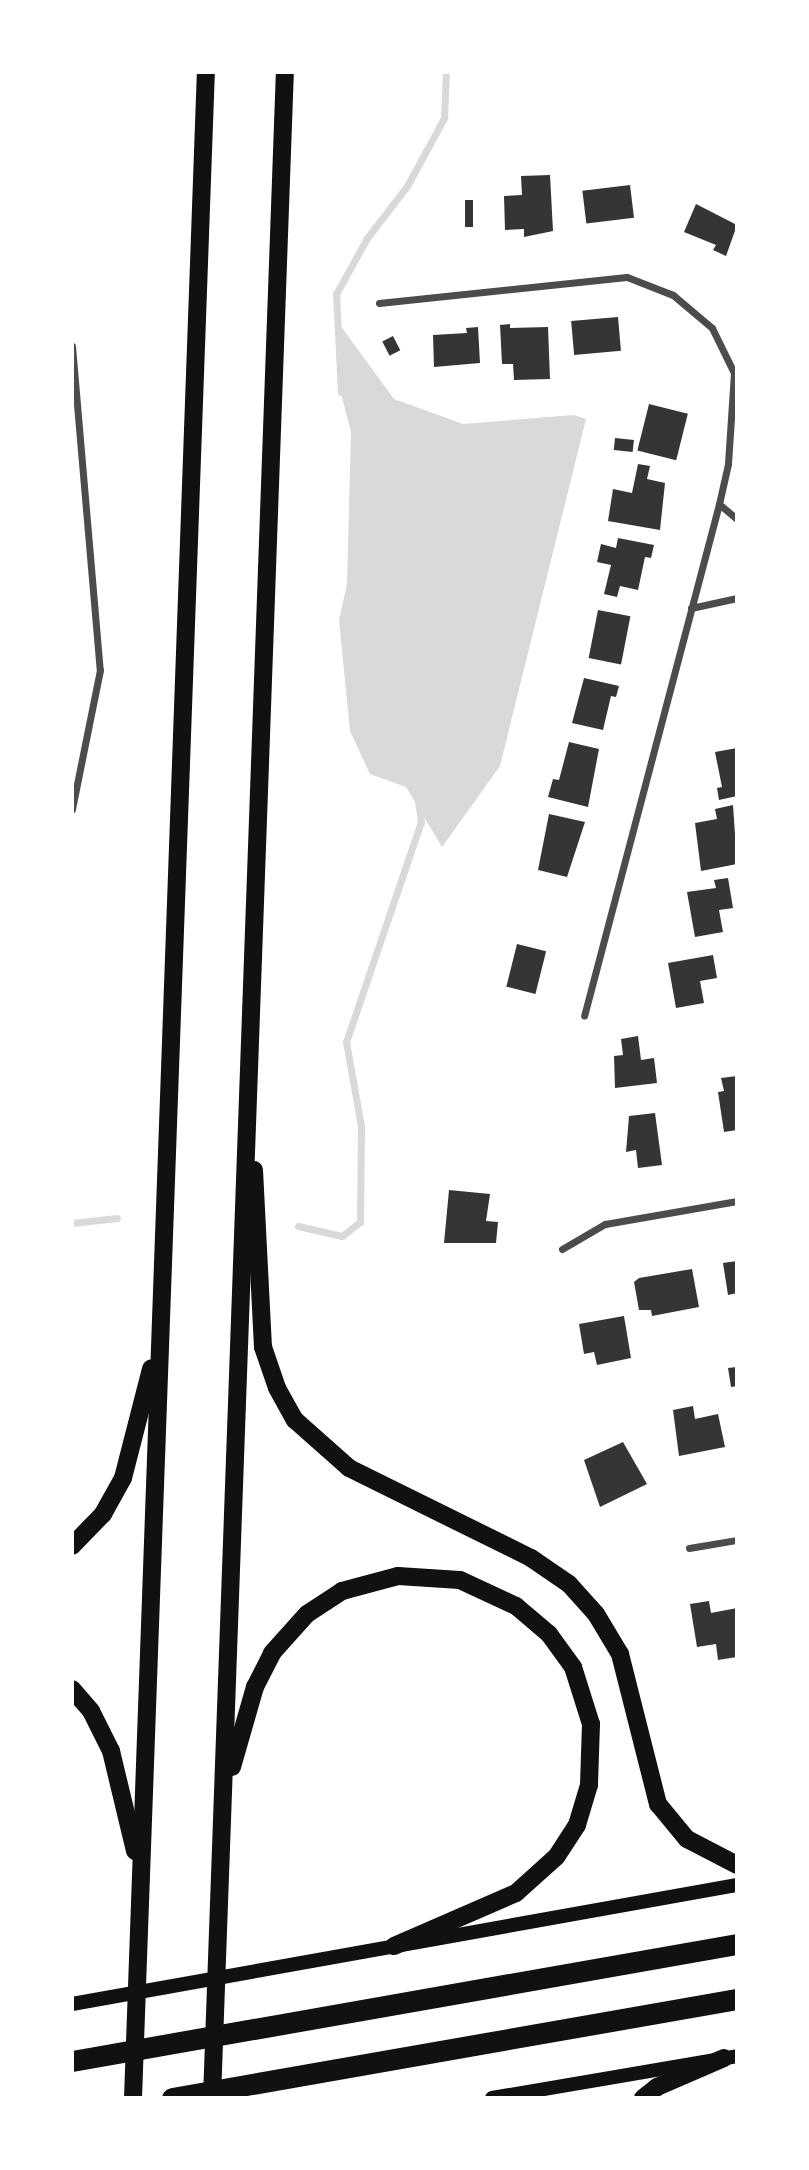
<!DOCTYPE html>
<html>
<head>
<meta charset="utf-8">
<style>
  body { margin:0 }
  #map { position:relative; width:809px; height:2170px; overflow:hidden; background:#fff; font-family:"Roboto Serif",serif }
  div>[style] { position:absolute }
  [style*='--x'] { left:calc(var(--x)*1px); top:calc(var(--y)*1px); width:calc(var(--w)*1px); rotate:calc(var(--a)*1deg) }
  .water>* { inset:0; background:#d9d9d9 }
  .stream>* { height:7px; margin:-3.5px; padding:0 3.5px; transform-origin:3.5px; border-radius:3.5px; background:#d9d9d9 }
  .building>* { inset:0; background:#353535; transform-origin:0 0 }
  .minor>* { height:7px; margin:-3.5px; padding:0 3.5px; transform-origin:3.5px; border-radius:3.5px; background:#4c4c4c }
  .secondary>* { height:14px; margin:-7px; padding:0 7px; transform-origin:7px; border-radius:7px; background:#111 }
  .primary>* { height:18px; margin:-9px; padding:0 9px; transform-origin:9px; border-radius:9px; background:#111 }
  .motorway>* { height:21px; margin:-10.5px; padding:0 10.5px; transform-origin:10.5px; border-radius:10.5px; background:#111 }
  span { translate:-50% -50%; white-space:nowrap; text-align:center; line-height:1.15; -webkit-text-stroke:7px #fff; paint-order:stroke }
  .frame { position:absolute; inset:0; border:74px solid #fff; pointer-events:none }
</style>
</head>
<body>
<div id="map">
  <div class="water">
    <i style="clip-path:polygon(337px 321px,394px 399px,463px 424px,573px 415px,586px 419px,500px 766px,442px 847px,406px 787px,370px 774px,350px 731px,339px 620px,347px 584px,351px 432px,340px 390px)"></i>
  </div>
  <div class="stream">
    <i style="--x:341;--y:392;--w:98;--a:-92.9"></i>
    <i style="--x:336;--y:294;--w:64;--a:-61"></i>
    <i style="--x:367;--y:238;--w:66;--a:-52.4"></i>
    <i style="--x:407;--y:186;--w:77;--a:-61.4"></i>
    <i style="--x:444;--y:118;--w:46;--a:-87.5"></i>
    <i style="--x:72;--y:1223;--w:45;--a:-6.3"></i>
    <i style="--x:298;--y:1226;--w:45;--a:12.8"></i>
    <i style="--x:342;--y:1236;--w:23;--a:-38"></i>
    <i style="--x:360;--y:1222;--w:96;--a:-89.4"></i>
    <i style="--x:361;--y:1126;--w:85;--a:-100.1"></i>
    <i style="--x:346;--y:1042;--w:232;--a:-71.2"></i>
    <i style="--x:421;--y:822;--w:29;--a:-98"></i>
  </div>
  <div class="building">
    <i style="clip-path:polygon(550px 175px,553px 231px,524px 237px,524px 229px,505px 230px,504px 196px,522px 195px,521px 176px)"></i>
    <i style="left:630px;top:185px;width:33px;height:48px;rotate:83deg"></i>
    <i style="left:465px;top:200px;width:8px;height:27px"></i>
    <i style="clip-path:polygon(696px 204px,737px 225px,726px 256px,713px 250px,716px 245px,684px 232px)"></i>
    <i style="left:618px;top:317px;width:34px;height:47px;rotate:85deg"></i>
    <i style="clip-path:polygon(510px 324px,510px 328px,548px 327px,550px 379px,514px 380px,513px 364px,502px 364px,500px 325px)"></i>
    <i style="clip-path:polygon(478px 327px,480px 363px,434px 367px,433px 335px,467px 333px,466px 328px)"></i>
    <i style="left:393px;top:336px;width:16px;height:12px;rotate:63deg"></i>
    <i style="left:649px;top:404px;width:40px;height:48px;rotate:14deg"></i>
    <i style="left:615px;top:438px;width:19px;height:12px;rotate:6deg"></i>
    <i style="clip-path:polygon(638px 464px,650px 466px,647px 479px,665px 483px,660px 530px,608px 521px,613px 489px,632px 493px)"></i>
    <i style="clip-path:polygon(618px 538px,654px 545px,651px 558px,645px 557px,638px 590px,620px 586px,617px 597px,604px 594px,611px 565px,597px 562px,601px 544px,616px 548px)"></i>
    <i style="left:598px;top:610px;width:33px;height:49px;rotate:11deg"></i>
    <i style="clip-path:polygon(584px 678px,619px 686px,616px 697px,611px 696px,603px 730px,572px 723px)"></i>
    <i style="clip-path:polygon(569px 742px,599px 749px,588px 807px,548px 797px,553px 779px,559px 780px)"></i>
    <i style="clip-path:polygon(737px 748px,737px 796px,719px 800px,717px 788px,722px 787px,715px 752px)"></i>
    <i style="clip-path:polygon(733px 805px,737px 864px,701px 871px,695px 823px,717px 819px,715px 809px)"></i>
    <i style="clip-path:polygon(549px 814px,585px 822px,567px 877px,538px 870px)"></i>
    <i style="clip-path:polygon(728px 878px,733px 908px,719px 910px,723px 932px,695px 937px,687px 892px,716px 888px,714px 880px)"></i>
    <i style="left:517px;top:944px;width:30px;height:44px;rotate:14deg"></i>
    <i style="clip-path:polygon(713px 955px,717px 978px,700px 981px,704px 1003px,676px 1008px,668px 963px)"></i>
    <i style="clip-path:polygon(638px 1036px,641px 1060px,654px 1058px,657px 1083px,615px 1088px,614px 1056px,623px 1055px,621px 1039px)"></i>
    <i style="clip-path:polygon(737px 1076px,737px 1130px,724px 1132px,718px 1092px,724px 1091px,721px 1078px)"></i>
    <i style="clip-path:polygon(655px 1113px,662px 1165px,638px 1168px,636px 1150px,626px 1152px,629px 1116px)"></i>
    <i style="clip-path:polygon(449px 1190px,490px 1194px,486px 1221px,498px 1222px,496px 1243px,444px 1243px)"></i>
    <i style="clip-path:polygon(737px 1261px,737px 1293px,728px 1295px,723px 1263px)"></i>
    <i style="clip-path:polygon(692px 1269px,699px 1307px,652px 1316px,651px 1310px,639px 1310px,634px 1282px,639px 1278px)"></i>
    <i style="clip-path:polygon(624px 1316px,631px 1358px,597px 1365px,594px 1352px,584px 1354px,579px 1324px)"></i>
    <i style="clip-path:polygon(737px 1367px,737px 1386px,731px 1387px,728px 1368px)"></i>
    <i style="clip-path:polygon(693px 1406px,695px 1419px,718px 1414px,725px 1447px,679px 1456px,673px 1410px)"></i>
    <i style="clip-path:polygon(623px 1442px,647px 1484px,600px 1507px,584px 1460px)"></i>
    <i style="clip-path:polygon(709px 1601px,711px 1613px,737px 1608px,737px 1657px,718px 1660px,716px 1644px,697px 1647px,690px 1604px)"></i>
  </div>
  <div class="minor">
    <i style="--x:379;--y:303;--w:249;--a:-6"></i>
    <i style="--x:627;--y:277;--w:49;--a:21.4"></i>
    <i style="--x:673;--y:295;--w:51;--a:40.2"></i>
    <i style="--x:712;--y:328;--w:50;--a:63.9"></i>
    <i style="--x:734;--y:373;--w:91;--a:93.8"></i>
    <i style="--x:728;--y:464;--w:41;--a:102.7"></i>
    <i style="--x:719;--y:504;--w:529;--a:104.77"></i>
    <i style="--x:72;--y:346;--w:325;--a:85.1"></i>
    <i style="--x:100;--y:670;--w:142;--a:101.4"></i>
    <i style="--x:719;--y:504;--w:23;--a:40"></i>
    <i style="--x:691;--y:608;--w:47;--a:-12.3"></i>
    <i style="--x:562;--y:1249;--w:50;--a:-30.2"></i>
    <i style="--x:605;--y:1224;--w:134;--a:-9.9"></i>
    <i style="--x:689;--y:1548;--w:49;--a:-9.5"></i>
  </div>
  <div class="secondary">
    <i style="--x:72;--y:2004;--w:676;--a:-10.15"></i>
    <i style="--x:492;--y:2098;--w:249;--a:-9.7"></i>
  </div>
  <div class="primary">
    <i style="--x:254;--y:1170;--w:177;--a:87.1"></i>
    <i style="--x:263;--y:1347;--w:43;--a:71.1"></i>
    <i style="--x:277;--y:1388;--w:37;--a:61"></i>
    <i style="--x:295;--y:1420;--w:72;--a:41.6"></i>
    <i style="--x:349;--y:1468;--w:203;--a:26.3"></i>
    <i style="--x:531;--y:1558;--w:46;--a:34.4"></i>
    <i style="--x:569;--y:1584;--w:40;--a:48"></i>
    <i style="--x:596;--y:1614;--w:47;--a:59"></i>
    <i style="--x:620;--y:1654;--w:155;--a:75.8"></i>
    <i style="--x:658;--y:1804;--w:45;--a:50.4"></i>
    <i style="--x:687;--y:1839;--w:56;--a:27.5"></i>
    <i style="--x:72;--y:1546;--w:45;--a:-45.9"></i>
    <i style="--x:103;--y:1514;--w:41;--a:-60.9"></i>
    <i style="--x:123;--y:1478;--w:113;--a:-75.6"></i>
    <i style="--x:72;--y:1689;--w:29;--a:49"></i>
    <i style="--x:91;--y:1711;--w:45;--a:63.4"></i>
    <i style="--x:111;--y:1751;--w:103;--a:76.5"></i>
    <i style="--x:232;--y:1767;--w:83;--a:-74"></i>
    <i style="--x:255;--y:1687;--w:38;--a:-63"></i>
    <i style="--x:272;--y:1653;--w:52;--a:-48.1"></i>
    <i style="--x:307;--y:1614;--w:42;--a:-33.3"></i>
    <i style="--x:342;--y:1591;--w:58;--a:-15"></i>
    <i style="--x:398;--y:1576;--w:62;--a:3.7"></i>
    <i style="--x:460;--y:1580;--w:62;--a:24.9"></i>
    <i style="--x:516;--y:1606;--w:43;--a:40.3"></i>
    <i style="--x:549;--y:1634;--w:41;--a:54"></i>
    <i style="--x:573;--y:1667;--w:60;--a:72.5"></i>
    <i style="--x:591;--y:1724;--w:61;--a:91.9"></i>
    <i style="--x:589;--y:1785;--w:42;--a:106.7"></i>
    <i style="--x:577;--y:1825;--w:38;--a:123"></i>
    <i style="--x:556;--y:1857;--w:54;--a:138"></i>
    <i style="--x:516;--y:1893;--w:133;--a:156.5"></i>
    <i style="--x:133;--y:2098;--w:2027;--a:-87.94"></i>
    <i style="--x:212;--y:2098;--w:2027;--a:-87.94"></i>
    <i style="--x:643;--y:2098;--w:18;--a:-38"></i>
    <i style="--x:657;--y:2087;--w:73;--a:-23.4"></i>
  </div>
  <div class="motorway">
    <i style="--x:72;--y:2061;--w:675;--a:-9.98"></i>
    <i style="--x:172;--y:2098;--w:574;--a:-9.94"></i>
  </div>
  <div class="frame"></div>
</div>
</body>
</html>
